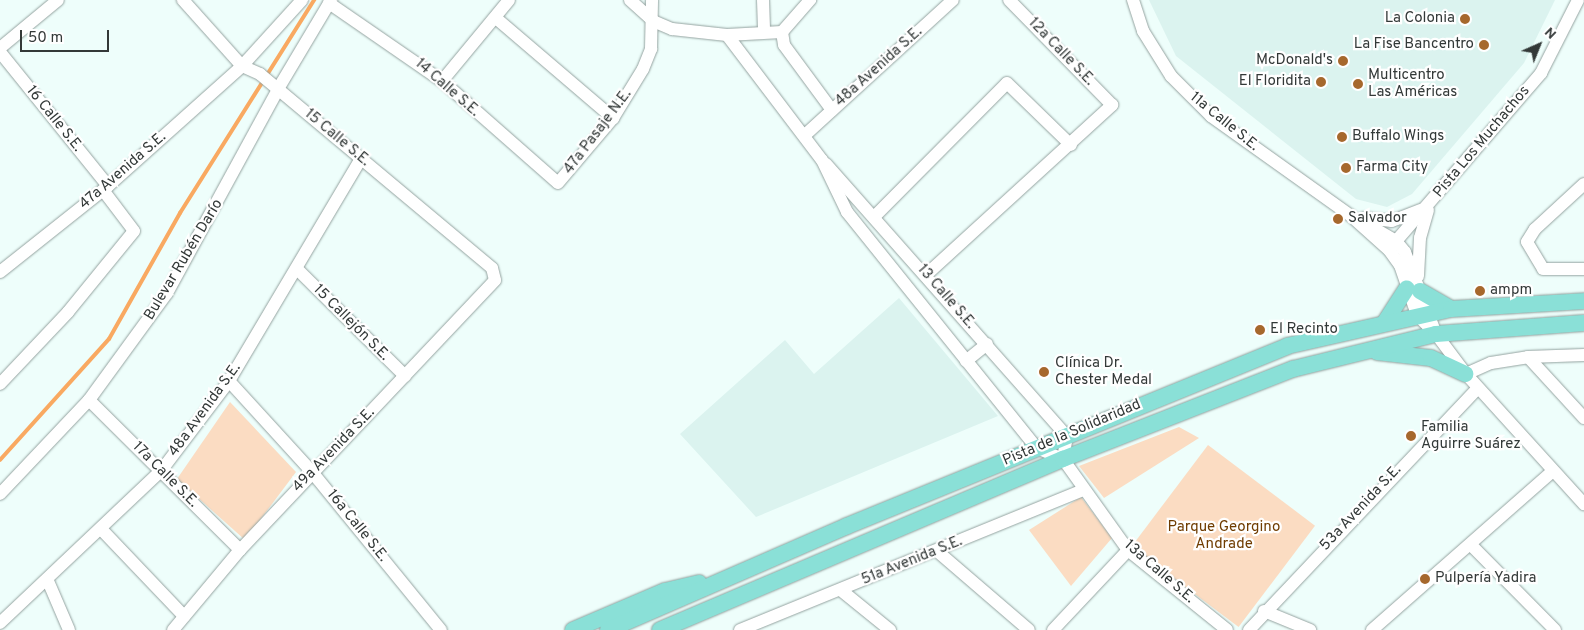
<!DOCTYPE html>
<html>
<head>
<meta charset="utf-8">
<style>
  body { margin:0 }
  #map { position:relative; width:1584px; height:630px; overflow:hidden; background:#eefefb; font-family:Overpass,sans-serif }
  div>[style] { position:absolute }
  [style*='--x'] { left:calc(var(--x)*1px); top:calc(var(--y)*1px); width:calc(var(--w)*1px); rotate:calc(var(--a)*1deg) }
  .built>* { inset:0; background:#dbf3ef }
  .green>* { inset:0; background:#fbdcc2; transform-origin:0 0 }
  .stream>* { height:4px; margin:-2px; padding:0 2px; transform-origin:2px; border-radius:2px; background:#f9a961 }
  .roads { filter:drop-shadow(0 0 1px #94a3a0) drop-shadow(0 0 1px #94a3a0) }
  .minor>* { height:12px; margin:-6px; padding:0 6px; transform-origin:6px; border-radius:6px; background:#fff }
  .major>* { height:16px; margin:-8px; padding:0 8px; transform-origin:8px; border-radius:8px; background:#8ae0d7 }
  .dots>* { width:14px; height:14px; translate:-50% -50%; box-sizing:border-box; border:2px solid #fff; border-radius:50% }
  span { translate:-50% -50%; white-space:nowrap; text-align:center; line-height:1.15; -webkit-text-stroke:4.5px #fff; paint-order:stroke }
  .poi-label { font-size:15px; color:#333938 }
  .right { translate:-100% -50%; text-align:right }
  .left { translate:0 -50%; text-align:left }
  .street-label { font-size:15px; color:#333938 }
  .park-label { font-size:15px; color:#6f3c00 }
  .north { position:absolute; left:1514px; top:20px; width:50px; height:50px; -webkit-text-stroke:4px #fff; paint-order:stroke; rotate:44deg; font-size:14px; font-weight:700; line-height:20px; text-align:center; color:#333938 }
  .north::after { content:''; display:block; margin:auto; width:18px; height:22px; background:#333938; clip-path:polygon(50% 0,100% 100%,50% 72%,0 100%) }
  .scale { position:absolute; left:20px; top:30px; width:89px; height:22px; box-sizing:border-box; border:2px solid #333938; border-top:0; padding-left:6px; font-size:15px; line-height:18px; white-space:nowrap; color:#333938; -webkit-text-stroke:4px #fff; paint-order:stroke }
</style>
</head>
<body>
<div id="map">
  <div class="built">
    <i style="clip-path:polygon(1149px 0,1555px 0,1524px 63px,1412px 194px,1387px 207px,1356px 199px,1176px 56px)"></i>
    <i style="clip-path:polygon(899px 298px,998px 416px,756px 517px,680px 434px,785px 340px,814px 374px)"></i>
  </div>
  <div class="green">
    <i style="clip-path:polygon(230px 402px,296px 472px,245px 540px,177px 479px)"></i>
    <i style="clip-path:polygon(1179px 427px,1199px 438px,1104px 498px,1079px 466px)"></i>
    <i style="left:1208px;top:445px;width:134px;height:127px;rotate:37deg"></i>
    <i style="clip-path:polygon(1081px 497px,1112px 538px,1071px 586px,1029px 530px)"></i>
  </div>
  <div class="stream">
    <i style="--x:0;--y:460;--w:163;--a:-48"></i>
    <i style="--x:109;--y:339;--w:145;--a:-60.6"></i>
    <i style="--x:180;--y:213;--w:252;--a:-57.8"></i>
  </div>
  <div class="roads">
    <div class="minor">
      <i style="--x:630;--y:0;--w:31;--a:42"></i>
      <i style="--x:653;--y:21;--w:21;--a:23"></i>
      <i style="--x:672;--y:29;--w:55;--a:6.2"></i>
      <i style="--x:727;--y:35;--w:157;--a:52.8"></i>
      <i style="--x:822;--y:160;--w:58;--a:64.3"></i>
      <i style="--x:847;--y:212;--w:303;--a:51.2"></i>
      <i style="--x:1037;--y:448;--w:28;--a:23"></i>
      <i style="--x:763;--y:0;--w:31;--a:88"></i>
      <i style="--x:1133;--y:0;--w:33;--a:72"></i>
      <i style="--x:1143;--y:31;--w:53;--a:58.1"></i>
      <i style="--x:1171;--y:76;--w:57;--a:45"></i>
      <i style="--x:1211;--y:116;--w:171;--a:35.5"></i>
      <i style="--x:1350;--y:215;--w:52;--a:41.9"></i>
      <i style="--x:1389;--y:250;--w:19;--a:54"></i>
      <i style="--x:1400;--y:265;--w:53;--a:71.2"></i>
      <i style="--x:1417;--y:315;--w:27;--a:45"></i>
      <i style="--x:329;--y:3;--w:137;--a:34.6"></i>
      <i style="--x:442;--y:81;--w:154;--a:41.3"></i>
      <i style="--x:558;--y:183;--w:85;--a:-49.8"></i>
      <i style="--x:613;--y:118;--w:57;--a:-58.5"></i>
      <i style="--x:643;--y:69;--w:22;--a:-68"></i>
      <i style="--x:651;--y:49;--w:49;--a:-88.8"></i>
      <i style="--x:497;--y:19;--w:153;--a:40.5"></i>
      <i style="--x:782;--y:32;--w:13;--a:81"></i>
      <i style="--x:784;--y:45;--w:81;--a:53.6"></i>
      <i style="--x:727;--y:35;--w:55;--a:-3.1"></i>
      <i style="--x:782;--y:32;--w:43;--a:-48.8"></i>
      <i style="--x:0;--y:48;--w:75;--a:-39.6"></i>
      <i style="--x:0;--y:52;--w:172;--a:51.1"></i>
      <i style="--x:442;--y:81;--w:105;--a:-50.4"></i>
      <i style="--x:805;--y:135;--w:200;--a:-42.4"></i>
      <i style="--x:826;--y:164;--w:363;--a:48.5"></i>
      <i style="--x:1067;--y:436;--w:23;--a:100"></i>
      <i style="--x:1584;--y:184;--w:67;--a:137.4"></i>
      <i style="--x:1535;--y:229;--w:15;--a:122"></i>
      <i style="--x:1527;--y:242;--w:31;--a:59"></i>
      <i style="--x:1543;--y:269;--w:41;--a:0"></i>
      <i style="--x:875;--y:216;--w:187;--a:-45.2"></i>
      <i style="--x:1007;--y:83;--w:89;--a:44.1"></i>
      <i style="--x:1364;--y:218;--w:28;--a:6"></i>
      <i style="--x:1392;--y:221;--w:31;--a:-21"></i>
      <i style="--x:1370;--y:226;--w:30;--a:30"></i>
      <i style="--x:1396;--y:241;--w:14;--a:51"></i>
      <i style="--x:1405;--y:252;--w:88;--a:69.3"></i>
      <i style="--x:1436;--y:334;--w:50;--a:53.1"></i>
      <i style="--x:1466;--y:374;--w:176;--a:47.8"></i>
      <i style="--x:1391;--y:247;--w:230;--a:-49.2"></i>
      <i style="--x:1541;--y:73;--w:82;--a:-63.1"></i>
      <i style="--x:297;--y:269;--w:152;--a:44.7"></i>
      <i style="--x:0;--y:272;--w:138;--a:-38.5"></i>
      <i style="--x:108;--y:186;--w:180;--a:-41.8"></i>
      <i style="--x:242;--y:66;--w:89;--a:-47.7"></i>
      <i style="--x:927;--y:274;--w:251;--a:-42.4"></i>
      <i style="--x:1112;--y:105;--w:147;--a:-134.4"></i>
      <i style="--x:1418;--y:276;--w:38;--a:-87"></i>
      <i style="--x:1420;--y:238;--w:29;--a:-74"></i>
      <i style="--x:1528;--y:357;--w:83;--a:47.4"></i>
      <i style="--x:966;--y:361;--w:27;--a:-39"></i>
      <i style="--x:1466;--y:374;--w:27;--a:-24"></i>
      <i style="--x:1491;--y:363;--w:37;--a:-9"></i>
      <i style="--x:1528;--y:357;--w:56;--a:-2"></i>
      <i style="--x:229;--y:381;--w:123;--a:47.6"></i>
      <i style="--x:312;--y:472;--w:204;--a:50.8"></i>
      <i style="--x:0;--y:384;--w:99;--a:-46.6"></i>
      <i style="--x:68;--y:312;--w:104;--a:-50.8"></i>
      <i style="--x:134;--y:231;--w:51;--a:-127.1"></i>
      <i style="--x:89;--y:400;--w:213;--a:44.8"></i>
      <i style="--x:1063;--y:459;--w:112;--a:54.5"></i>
      <i style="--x:1128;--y:550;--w:127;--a:38.9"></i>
      <i style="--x:0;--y:494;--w:129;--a:-46.6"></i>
      <i style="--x:89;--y:400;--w:132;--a:-53.9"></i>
      <i style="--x:167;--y:293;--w:232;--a:-61.4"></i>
      <i style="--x:278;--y:89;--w:104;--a:-59.2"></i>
      <i style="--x:102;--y:530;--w:119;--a:46.4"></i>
      <i style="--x:1472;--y:546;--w:118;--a:45.3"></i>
      <i style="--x:937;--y:551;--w:121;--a:40.7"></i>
      <i style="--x:48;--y:581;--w:53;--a:66.8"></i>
      <i style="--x:842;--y:591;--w:62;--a:39.1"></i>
      <i style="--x:1264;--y:611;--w:50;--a:22.4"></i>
      <i style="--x:0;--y:623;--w:221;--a:-43.4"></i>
      <i style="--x:161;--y:471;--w:113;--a:-52.9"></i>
      <i style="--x:229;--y:381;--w:258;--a:-59.3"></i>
      <i style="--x:173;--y:630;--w:104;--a:-50.1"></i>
      <i style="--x:240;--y:550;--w:371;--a:-46.6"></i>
      <i style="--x:495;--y:280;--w:12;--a:-104"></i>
      <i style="--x:492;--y:268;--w:302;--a:-140.1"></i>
      <i style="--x:260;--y:74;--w:20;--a:-156"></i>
      <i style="--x:242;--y:66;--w:89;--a:-131.8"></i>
      <i style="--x:740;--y:630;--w:370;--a:-22.2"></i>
      <i style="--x:1053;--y:630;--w:110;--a:-46.8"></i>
      <i style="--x:1249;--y:630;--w:332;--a:-46.6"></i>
      <i style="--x:1372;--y:630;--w:240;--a:-41.3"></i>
    </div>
    <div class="major">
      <i style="--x:1420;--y:291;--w:36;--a:30"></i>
      <i style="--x:1385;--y:322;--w:40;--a:-57.1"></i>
      <i style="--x:1377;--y:352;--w:54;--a:6.3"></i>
      <i style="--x:1431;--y:358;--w:38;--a:25"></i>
      <i style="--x:573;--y:630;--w:100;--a:-23"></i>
      <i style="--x:665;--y:591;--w:35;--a:-13"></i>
      <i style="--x:608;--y:630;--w:261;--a:-23.5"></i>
      <i style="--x:847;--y:526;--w:475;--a:-22.2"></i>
      <i style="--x:1287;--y:346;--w:168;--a:-12.7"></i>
      <i style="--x:1451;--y:309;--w:133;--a:-3.4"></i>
      <i style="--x:660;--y:630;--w:438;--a:-23"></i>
      <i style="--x:1063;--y:459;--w:247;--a:-21.4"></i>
      <i style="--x:1293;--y:369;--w:147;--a:-13.8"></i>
      <i style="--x:1436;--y:334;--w:148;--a:-4.3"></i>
    </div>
  </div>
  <div class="dots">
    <i style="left:1465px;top:19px;background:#a6682d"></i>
    <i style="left:1484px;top:45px;background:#a6682d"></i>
    <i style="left:1343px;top:61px;background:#a6682d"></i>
    <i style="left:1321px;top:82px;background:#a6682d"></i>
    <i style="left:1358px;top:84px;background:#a6682d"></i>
    <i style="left:1342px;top:137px;background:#a6682d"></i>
    <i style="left:1346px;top:168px;background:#a6682d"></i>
    <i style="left:1338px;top:219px;background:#a6682d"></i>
    <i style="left:1480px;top:291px;background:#a6682d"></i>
    <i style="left:1260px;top:330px;background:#a6682d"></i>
    <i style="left:1044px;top:372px;background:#a6682d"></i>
    <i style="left:1411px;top:436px;background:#a6682d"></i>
    <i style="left:1425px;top:579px;background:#a6682d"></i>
  </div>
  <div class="poi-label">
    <span class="right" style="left:1455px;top:19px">La Colonia</span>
    <span class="right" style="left:1474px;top:45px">La Fise Bancentro</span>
    <span class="right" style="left:1333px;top:61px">McDonald's</span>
    <span class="left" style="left:1368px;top:84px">Multicentro<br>Las Américas</span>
    <span class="right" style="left:1311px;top:82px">El Floridita</span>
    <span class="left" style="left:1352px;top:137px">Buffalo Wings</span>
    <span class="left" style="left:1356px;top:168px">Farma City</span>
    <span class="left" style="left:1348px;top:219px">Salvador</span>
    <span class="left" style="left:1490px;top:291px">ampm</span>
    <span class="left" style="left:1270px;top:330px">El Recinto</span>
    <span class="left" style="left:1055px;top:372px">Clínica Dr.<br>Chester Medal</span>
    <span class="left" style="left:1421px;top:436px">Familia<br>Aguirre Suárez</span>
    <span class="left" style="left:1435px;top:579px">Pulpería Yadira</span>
  </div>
  <div class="street-label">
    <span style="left:1061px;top:52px;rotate:46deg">12a Calle S.E.</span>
    <span style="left:879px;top:67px;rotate:-42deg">48a Avenida S.E.</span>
    <span style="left:447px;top:88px;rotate:41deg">14 Calle S.E.</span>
    <span style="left:54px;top:119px;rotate:51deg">16 Calle S.E.</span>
    <span style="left:1224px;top:122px;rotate:39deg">11a Calle S.E.</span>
    <span style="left:598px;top:132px;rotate:-53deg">47a Pasaje N.E.</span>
    <span style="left:337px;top:138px;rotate:40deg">15 Calle S.E.</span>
    <span style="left:1482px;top:142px;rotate:-50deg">Pista Los Muchachos</span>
    <span style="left:123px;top:171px;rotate:-41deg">47a Avenida S.E.</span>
    <span style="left:184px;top:260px;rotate:-59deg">Bulevar Rubén Darío</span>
    <span style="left:946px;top:297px;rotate:49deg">13 Calle S.E.</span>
    <span style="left:351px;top:323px;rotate:45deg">15 Callejón S.E.</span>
    <span style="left:205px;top:410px;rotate:-54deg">48a Avenida S.E.</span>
    <span style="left:1072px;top:433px;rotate:-23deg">Pista de la Solidaridad</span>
    <span style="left:334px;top:450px;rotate:-46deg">49a Avenida S.E.</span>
    <span style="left:165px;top:475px;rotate:45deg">17a Calle S.E.</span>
    <span style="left:1361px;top:508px;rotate:-47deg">53a Avenida S.E.</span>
    <span style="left:357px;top:526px;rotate:51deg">16a Calle S.E.</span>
    <span style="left:912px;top:561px;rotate:-22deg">51a Avenida S.E.</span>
    <span style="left:1159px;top:572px;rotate:41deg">13a Calle S.E.</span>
  </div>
  <div class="park-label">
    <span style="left:1224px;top:536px">Parque Georgino<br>Andrade</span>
  </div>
  <div class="north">N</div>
  <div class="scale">50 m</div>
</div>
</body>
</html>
